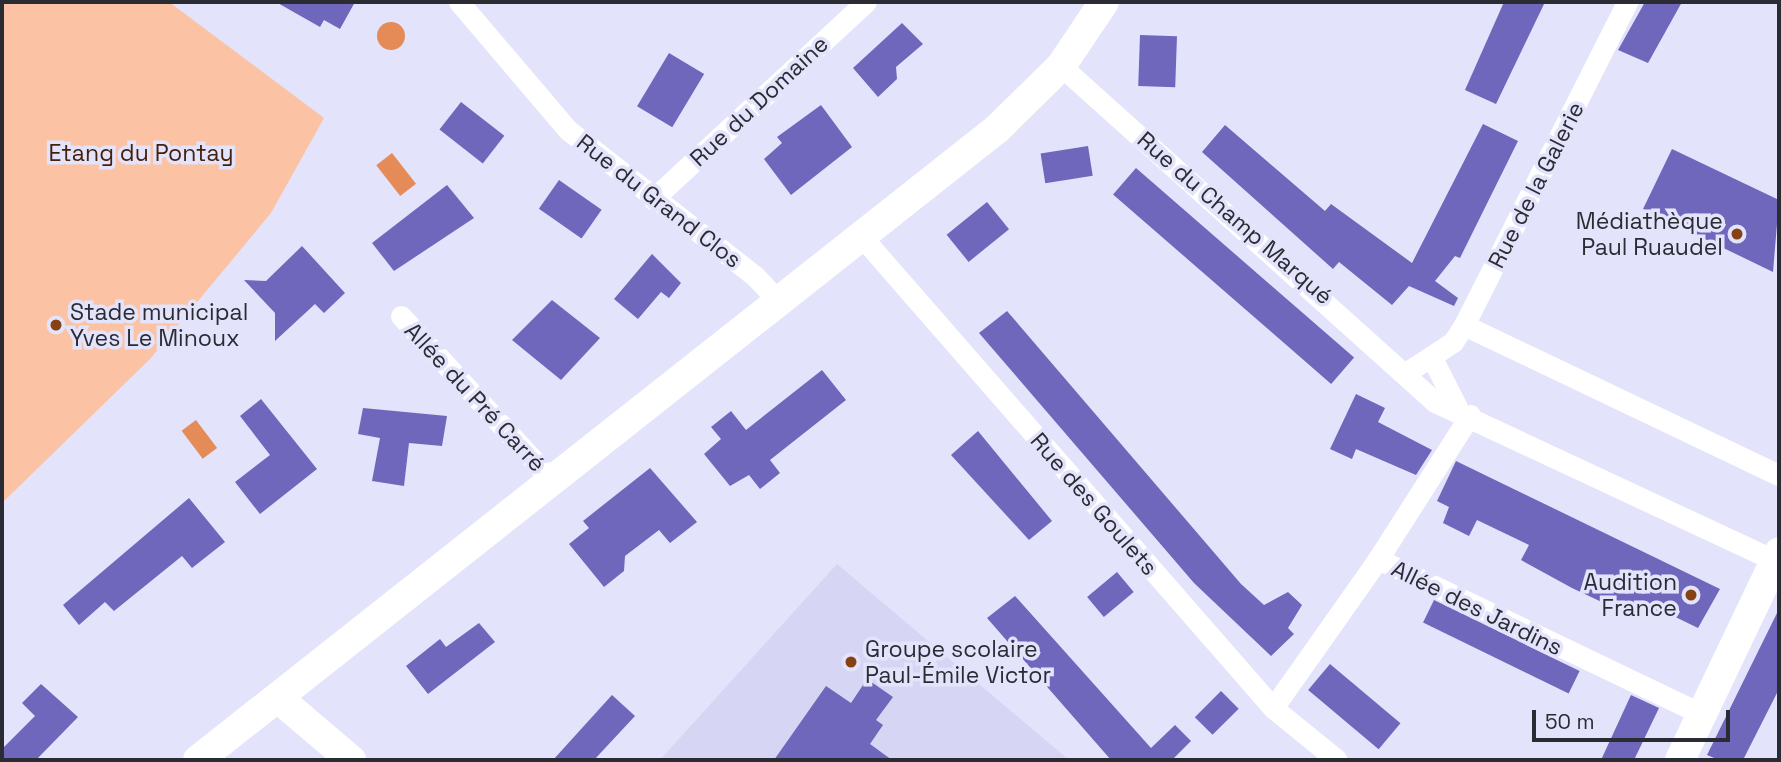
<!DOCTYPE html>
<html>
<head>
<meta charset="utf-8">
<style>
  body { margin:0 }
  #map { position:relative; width:1781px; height:762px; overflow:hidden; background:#e3e3fb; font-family:"Space Grotesk",sans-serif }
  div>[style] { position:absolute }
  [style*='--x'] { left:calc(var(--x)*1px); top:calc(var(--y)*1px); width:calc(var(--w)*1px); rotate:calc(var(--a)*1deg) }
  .built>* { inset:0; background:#d6d6f4 }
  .green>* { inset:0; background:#fbc2a3 }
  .water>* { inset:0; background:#e58b57; transform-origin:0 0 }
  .round { border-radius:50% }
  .building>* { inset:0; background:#6e67bc; transform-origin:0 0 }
  .street>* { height:21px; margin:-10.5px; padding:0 10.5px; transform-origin:10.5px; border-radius:10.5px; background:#fff }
  .secondary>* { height:30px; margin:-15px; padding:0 15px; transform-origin:15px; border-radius:15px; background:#fff }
  .dots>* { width:19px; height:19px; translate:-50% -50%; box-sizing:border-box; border:4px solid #e3e3fb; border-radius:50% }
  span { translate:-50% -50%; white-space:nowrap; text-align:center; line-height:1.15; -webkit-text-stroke:7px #e3e3fb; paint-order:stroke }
  .street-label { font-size:23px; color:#2b2b34 }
  .park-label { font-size:23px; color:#45210b }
  .poi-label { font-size:23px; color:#2b2b34 }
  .right { translate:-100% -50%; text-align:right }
  .left { translate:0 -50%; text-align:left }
  .frame { position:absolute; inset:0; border:4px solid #2b2b34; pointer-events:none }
  .scale { position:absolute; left:1532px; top:710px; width:198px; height:32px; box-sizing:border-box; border:4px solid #2b2b34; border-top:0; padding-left:9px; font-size:21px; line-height:24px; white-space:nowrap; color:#2b2b34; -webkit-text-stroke:5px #e3e3fb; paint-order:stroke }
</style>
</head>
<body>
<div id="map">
  <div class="built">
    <i style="clip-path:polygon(837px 564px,1069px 760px,660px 760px)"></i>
  </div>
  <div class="green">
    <i style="clip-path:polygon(2px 2px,169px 2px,324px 118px,271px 213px,150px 359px,2px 503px)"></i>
  </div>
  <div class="water">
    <i class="round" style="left:377px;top:22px;width:28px;height:28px"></i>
    <i style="left:392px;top:153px;width:39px;height:20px;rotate:52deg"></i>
    <i style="left:196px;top:420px;width:35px;height:18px;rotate:53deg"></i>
  </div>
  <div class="building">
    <i style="clip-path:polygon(276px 2px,355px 2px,340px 29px,324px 20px,320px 27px)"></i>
    <i style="clip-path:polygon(1504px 2px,1545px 2px,1496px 104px,1465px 90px)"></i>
    <i style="clip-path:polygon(1645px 2px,1682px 2px,1648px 63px,1618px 50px)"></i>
    <i style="clip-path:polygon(902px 23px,923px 44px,896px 67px,897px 79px,878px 97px,853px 68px)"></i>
    <i style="left:1140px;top:35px;width:37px;height:51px;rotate:2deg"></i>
    <i style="left:669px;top:53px;width:41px;height:62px;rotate:31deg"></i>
    <i style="left:461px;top:102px;width:55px;height:35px;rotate:38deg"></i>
    <i style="clip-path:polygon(821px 105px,852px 147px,791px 195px,764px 159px,782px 143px,777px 137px)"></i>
    <i style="clip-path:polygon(1483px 124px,1518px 141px,1460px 258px,1455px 256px,1435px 281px,1458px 298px,1454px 306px,1409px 286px,1392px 305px,1339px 262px,1333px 269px,1202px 152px,1225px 125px,1325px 211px,1331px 204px,1412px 263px)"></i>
    <i style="left:1088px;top:146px;width:30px;height:48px;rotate:81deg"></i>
    <i style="clip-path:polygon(1672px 149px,1779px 200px,1773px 272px,1643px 209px)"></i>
    <i style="left:1136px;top:168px;width:289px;height:35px;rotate:41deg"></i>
    <i style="left:559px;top:180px;width:52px;height:35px;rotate:35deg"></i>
    <i style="clip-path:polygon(447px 185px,474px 218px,394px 271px,372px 243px)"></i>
    <i style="left:987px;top:202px;width:35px;height:52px;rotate:51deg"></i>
    <i style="clip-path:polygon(302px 246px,345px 293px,324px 313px,315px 304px,275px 341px,275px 313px,244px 280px,266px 281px)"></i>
    <i style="clip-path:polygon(652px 254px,681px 283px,669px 298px,661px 292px,638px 319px,614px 299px)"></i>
    <i style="clip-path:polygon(552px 300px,600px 338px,561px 380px,512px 340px)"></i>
    <i style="clip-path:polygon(1007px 311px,1241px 584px,1264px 605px,1288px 592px,1302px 605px,1288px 628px,1294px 634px,1271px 656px,1194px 583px,979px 333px)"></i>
    <i style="clip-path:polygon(822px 370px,846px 400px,770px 460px,780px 473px,760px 489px,749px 475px,730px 486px,704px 454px,721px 439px,711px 427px,731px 411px,746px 430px)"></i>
    <i style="clip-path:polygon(1356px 394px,1385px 408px,1378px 422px,1432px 450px,1416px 475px,1356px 449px,1352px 459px,1330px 449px)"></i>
    <i style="clip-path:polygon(261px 399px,317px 469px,260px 514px,235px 482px,270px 455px,240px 416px)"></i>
    <i style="clip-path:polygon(363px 408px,447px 416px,442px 446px,409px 443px,404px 486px,372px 481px,380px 438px,358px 434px)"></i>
    <i style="clip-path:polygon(978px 431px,1052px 521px,1029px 540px,951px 455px)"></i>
    <i style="clip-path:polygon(1456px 461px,1720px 589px,1698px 628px,1659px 609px,1655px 617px,1629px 605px,1625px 613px,1572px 588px,1521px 560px,1529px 545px,1477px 520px,1469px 536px,1443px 523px,1449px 507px,1437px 501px)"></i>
    <i style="clip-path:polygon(650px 468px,697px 522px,670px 543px,659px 530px,625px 556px,624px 571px,604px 587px,569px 544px,589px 528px,583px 521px)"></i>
    <i style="clip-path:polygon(189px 498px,225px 542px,192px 568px,182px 556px,114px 611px,105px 602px,79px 625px,63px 605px)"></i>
    <i style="left:1117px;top:572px;width:26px;height:39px;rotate:50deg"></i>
    <i style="clip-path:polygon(1015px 596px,1151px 748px,1175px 725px,1191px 741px,1172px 760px,1111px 760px,987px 618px)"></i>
    <i style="left:1434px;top:600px;width:162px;height:25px;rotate:26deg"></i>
    <i style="clip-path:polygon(1779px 609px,1779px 689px,1743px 760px,1719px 760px,1707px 755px)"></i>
    <i style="clip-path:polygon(479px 623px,495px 642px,428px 694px,406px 666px,440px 639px,446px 647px)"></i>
    <i style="left:1330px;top:664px;width:92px;height:34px;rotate:40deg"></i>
    <i style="clip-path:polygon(867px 679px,893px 697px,876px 720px,883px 725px,870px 744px,892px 760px,774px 760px,826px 686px,851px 703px)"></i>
    <i style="clip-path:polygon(41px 684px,78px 717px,36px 760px,2px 760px,2px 749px,35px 716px,22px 703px)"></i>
    <i style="left:1221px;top:691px;width:25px;height:37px;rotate:45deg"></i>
    <i style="clip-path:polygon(612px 695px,635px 716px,594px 760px,553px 760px)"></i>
    <i style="clip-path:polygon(1631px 695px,1659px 708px,1634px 760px,1601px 760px)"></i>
  </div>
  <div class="street">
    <i style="--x:459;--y:2;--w:168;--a:49.6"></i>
    <i style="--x:568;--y:130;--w:237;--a:38"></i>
    <i style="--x:755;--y:276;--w:35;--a:47"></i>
    <i style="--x:1061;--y:66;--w:503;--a:41.94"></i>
    <i style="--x:1435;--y:402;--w:376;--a:25"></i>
    <i style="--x:653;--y:199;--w:290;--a:-42.8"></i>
    <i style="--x:862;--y:237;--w:625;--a:48.89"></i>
    <i style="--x:1273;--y:708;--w:82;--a:39.1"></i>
    <i style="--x:401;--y:316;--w:220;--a:47.4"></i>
    <i style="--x:1464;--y:325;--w:349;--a:25.5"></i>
    <i style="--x:1432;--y:358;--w:55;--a:63"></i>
    <i style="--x:1407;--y:372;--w:55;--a:-33.1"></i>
    <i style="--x:1453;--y:342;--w:20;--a:-57"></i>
    <i style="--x:1464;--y:325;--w:362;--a:-63.2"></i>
    <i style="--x:1378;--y:559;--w:171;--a:-57.4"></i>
    <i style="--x:1273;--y:708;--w:182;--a:-54.8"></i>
    <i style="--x:1378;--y:559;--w:361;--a:25.6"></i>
  </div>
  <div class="secondary">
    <i style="--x:278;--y:698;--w:96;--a:40.3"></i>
    <i style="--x:198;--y:760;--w:1018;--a:-38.3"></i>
    <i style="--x:997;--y:129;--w:90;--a:-44.5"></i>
    <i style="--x:1061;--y:66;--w:77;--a:-56.1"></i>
    <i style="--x:1680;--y:760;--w:230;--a:-64.5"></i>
  </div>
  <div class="dots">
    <i style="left:1737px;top:234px;background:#864215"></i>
    <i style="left:56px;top:325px;background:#864215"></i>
    <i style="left:1691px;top:595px;background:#864215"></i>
    <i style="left:851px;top:662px;background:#864215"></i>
  </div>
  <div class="street-label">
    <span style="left:759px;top:101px;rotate:-43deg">Rue du Domaine</span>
    <span style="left:1536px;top:185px;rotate:-63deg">Rue de la Galerie</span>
    <span style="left:659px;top:201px;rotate:38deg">Rue du Grand Clos</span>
    <span style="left:1235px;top:218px;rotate:41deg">Rue du Champ Marqué</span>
    <span style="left:475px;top:397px;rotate:47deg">Allée du Pré Carré</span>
    <span style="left:1094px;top:504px;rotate:49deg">Rue des Goulets</span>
    <span style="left:1477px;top:608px;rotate:26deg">Allée des Jardins</span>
  </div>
  <div class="park-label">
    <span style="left:141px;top:153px">Etang du Pontay</span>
  </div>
  <div class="poi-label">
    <span class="right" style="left:1723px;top:234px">Médiathèque<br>Paul Ruaudel</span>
    <span class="left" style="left:70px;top:325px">Stade municipal<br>Yves Le Minoux</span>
    <span class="right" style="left:1677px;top:595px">Audition<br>France</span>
    <span class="left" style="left:865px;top:662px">Groupe scolaire<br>Paul-Émile Victor</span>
  </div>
  <div class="frame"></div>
  <div class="scale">50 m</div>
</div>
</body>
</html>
